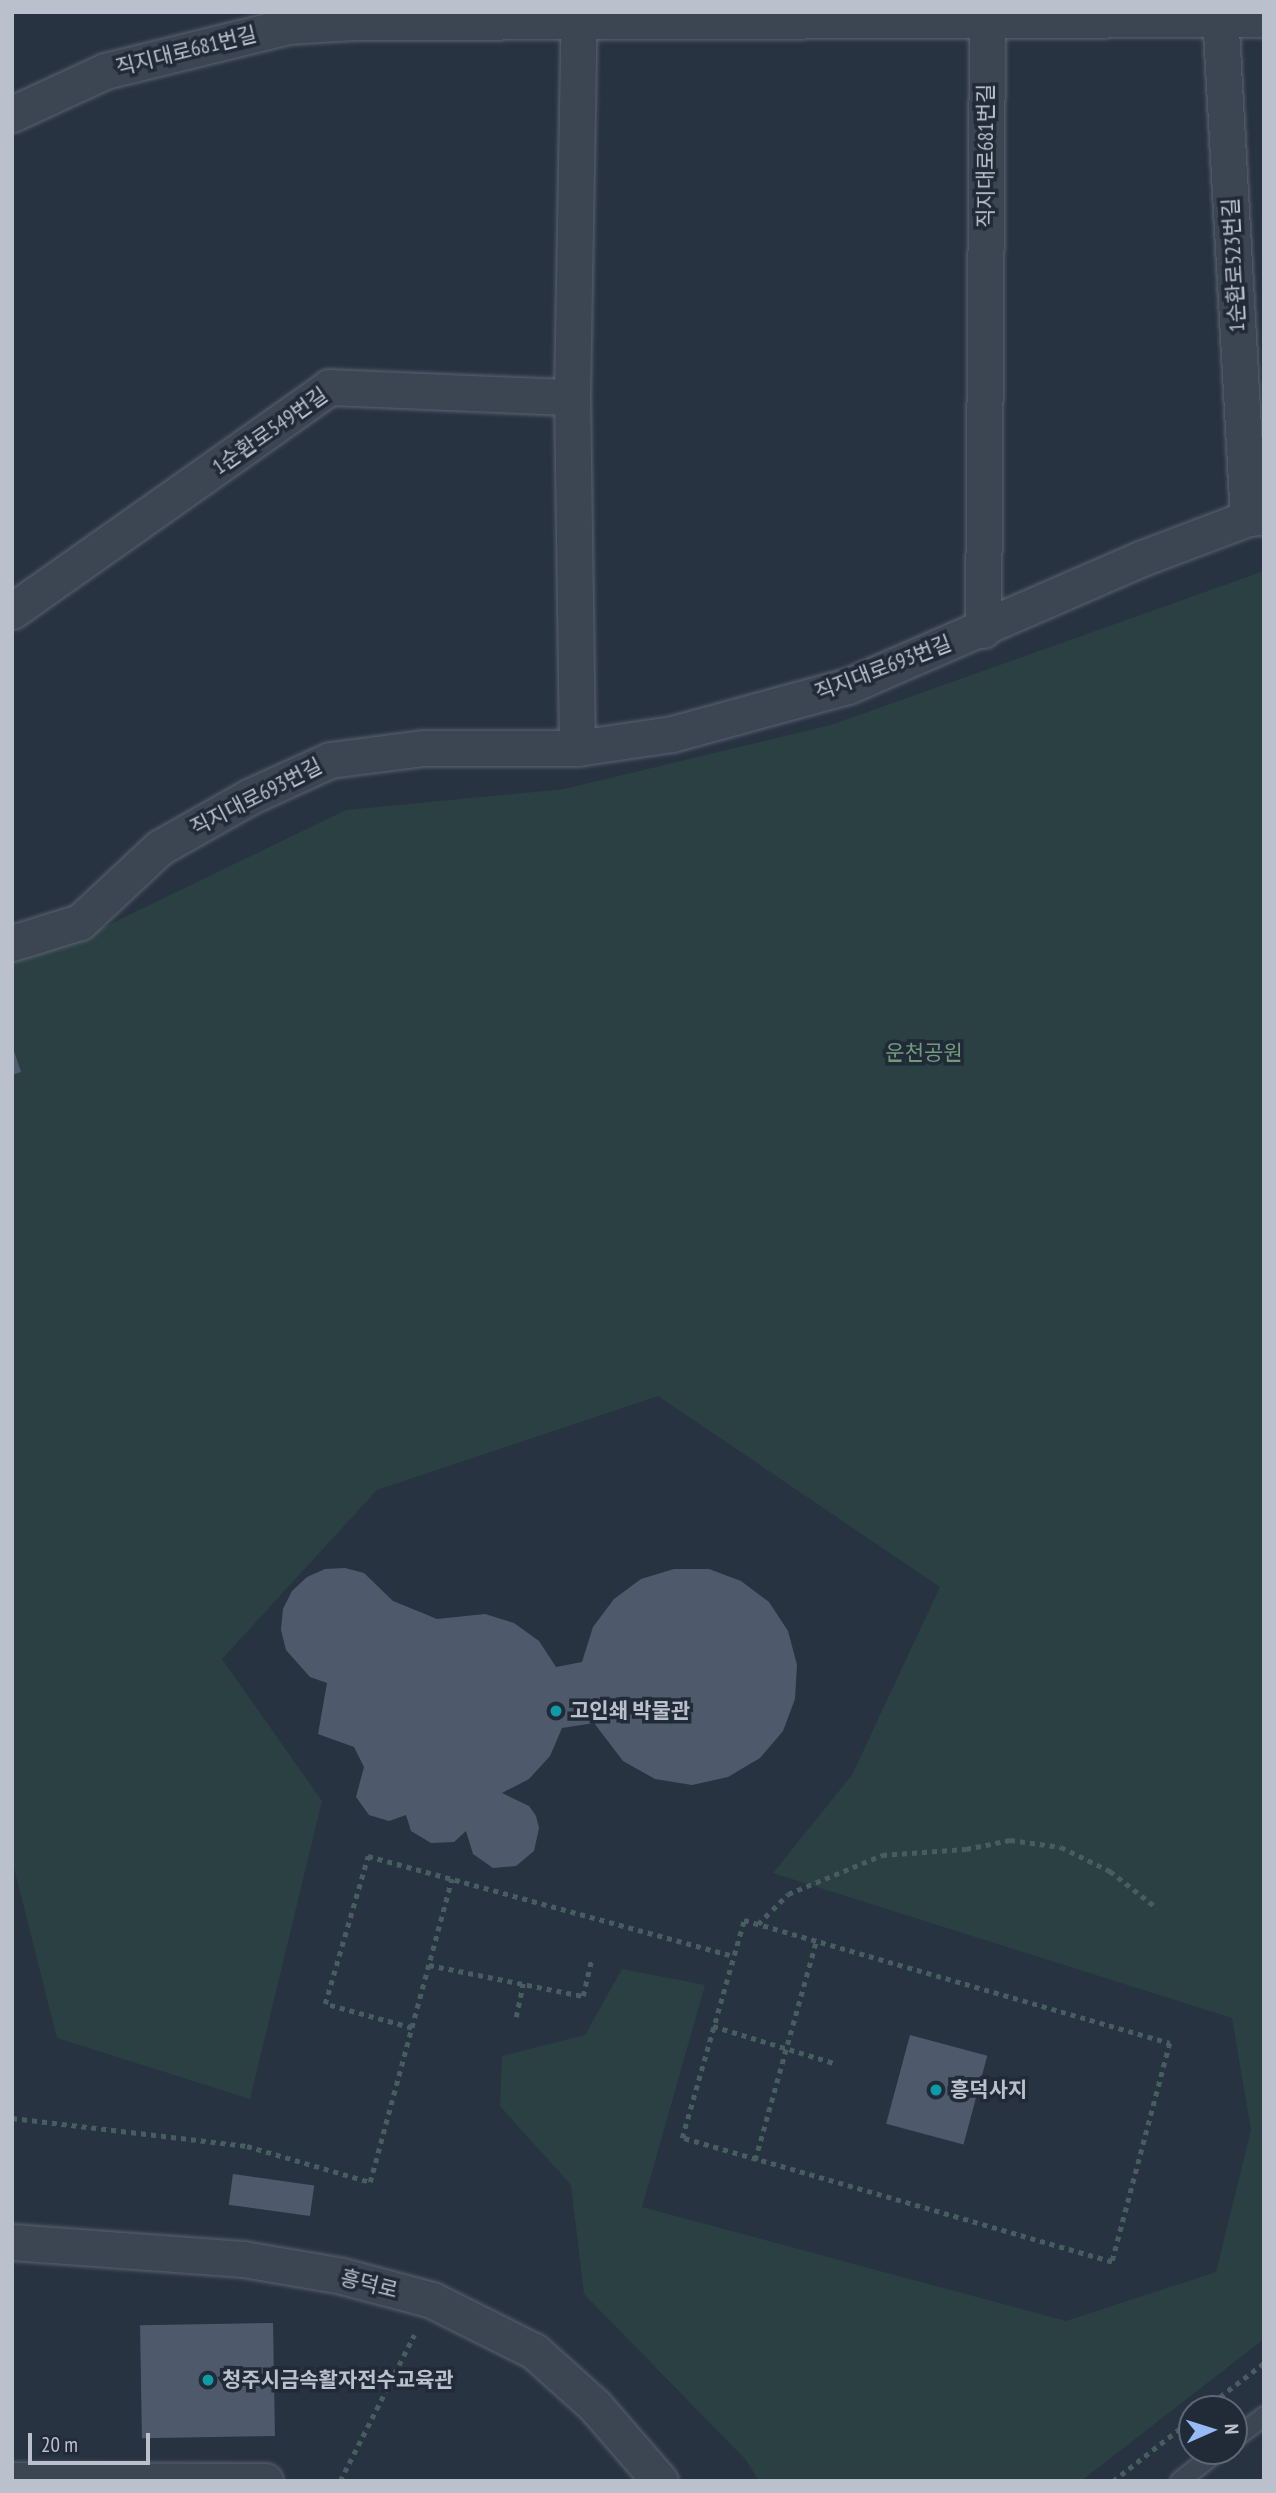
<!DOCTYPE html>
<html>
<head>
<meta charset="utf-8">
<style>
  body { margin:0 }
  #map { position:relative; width:1276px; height:2493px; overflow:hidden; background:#283342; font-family:"PT Sans Narrow","Noto Sans KR",sans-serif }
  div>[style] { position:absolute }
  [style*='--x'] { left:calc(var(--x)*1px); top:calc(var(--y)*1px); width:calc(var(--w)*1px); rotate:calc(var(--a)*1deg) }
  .green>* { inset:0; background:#2a4043 }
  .building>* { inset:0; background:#4e5a6b; transform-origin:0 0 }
  .path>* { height:4.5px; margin-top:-2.25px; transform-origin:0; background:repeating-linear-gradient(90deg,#485d60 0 5px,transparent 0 10px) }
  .roads { filter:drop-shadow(0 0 2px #5b636f) drop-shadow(0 0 2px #5b636f) }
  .lane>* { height:18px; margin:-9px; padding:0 9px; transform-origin:9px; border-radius:9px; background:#3c4552 }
  .street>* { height:35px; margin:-17.5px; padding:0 17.5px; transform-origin:17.5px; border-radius:17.5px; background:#3c4552 }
  .dots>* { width:19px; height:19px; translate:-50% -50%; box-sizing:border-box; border:4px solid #212a37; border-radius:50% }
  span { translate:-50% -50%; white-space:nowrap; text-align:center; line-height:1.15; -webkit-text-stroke:7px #212a37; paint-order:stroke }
  .street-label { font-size:21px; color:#bac0cc }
  .park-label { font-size:21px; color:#729b7c }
  .poi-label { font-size:21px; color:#bac0cc; font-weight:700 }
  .left { translate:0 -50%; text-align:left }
  .frame { position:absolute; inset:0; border:14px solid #bac0cc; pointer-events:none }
  .north { position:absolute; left:1178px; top:2395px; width:70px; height:70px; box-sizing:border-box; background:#212a37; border:2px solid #5e6673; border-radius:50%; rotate:87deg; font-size:19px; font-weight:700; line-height:28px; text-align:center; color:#bac0cc }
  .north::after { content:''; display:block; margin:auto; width:24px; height:32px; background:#96baf4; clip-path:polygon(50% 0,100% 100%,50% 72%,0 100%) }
  .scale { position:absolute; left:28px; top:2433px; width:122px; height:32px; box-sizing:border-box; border:4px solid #bac0cc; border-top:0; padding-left:9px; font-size:21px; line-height:24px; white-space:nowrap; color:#bac0cc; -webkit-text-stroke:5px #212a37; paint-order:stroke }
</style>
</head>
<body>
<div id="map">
  <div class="green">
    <i style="clip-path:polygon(1264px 571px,1264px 2339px,1081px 2481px,759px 2481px,746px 2460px,584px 2294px,571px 2185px,500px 2106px,502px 2056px,585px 2035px,622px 1969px,705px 1985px,642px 2207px,1066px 2321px,1216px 2272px,1251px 2130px,1232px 2018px,773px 1873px,852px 1775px,940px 1587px,658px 1396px,377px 1490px,222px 1659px,322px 1801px,250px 2099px,57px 2038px,12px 1860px,12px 962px,96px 931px,346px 810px,564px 789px,831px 725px)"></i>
  </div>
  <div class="building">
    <i style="clip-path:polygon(12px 1045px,21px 1072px,12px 1075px)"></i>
    <i style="clip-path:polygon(345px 1568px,364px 1573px,393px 1601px,437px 1619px,485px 1614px,514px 1623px,539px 1641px,556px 1667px,582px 1662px,593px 1627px,614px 1599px,641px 1579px,674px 1569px,709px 1569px,741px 1581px,769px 1602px,788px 1631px,797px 1665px,795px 1699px,783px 1731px,760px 1758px,728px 1777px,692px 1785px,655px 1779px,623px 1761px,594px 1723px,562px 1728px,550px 1756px,529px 1779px,502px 1793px,529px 1806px,536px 1816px,539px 1828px,534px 1851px,516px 1866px,493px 1868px,473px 1854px,466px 1831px,454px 1842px,431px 1843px,411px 1831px,406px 1815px,389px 1821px,369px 1815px,356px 1797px,364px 1767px,354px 1747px,318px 1734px,327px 1683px,310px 1677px,286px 1650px,281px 1630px,283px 1609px,292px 1591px,307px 1577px,325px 1569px)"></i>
    <i style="left:910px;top:2035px;width:80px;height:92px;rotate:15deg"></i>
    <i style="left:233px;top:2174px;width:82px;height:31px;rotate:8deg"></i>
    <i style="left:273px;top:2323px;width:113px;height:133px;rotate:89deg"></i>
  </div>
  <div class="path">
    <i style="--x:744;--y:1920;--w:443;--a:16.1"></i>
    <i style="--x:1170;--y:2043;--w:227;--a:104.8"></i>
    <i style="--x:1112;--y:2262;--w:448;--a:-163.9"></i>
    <i style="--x:682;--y:2138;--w:227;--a:-74.1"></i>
    <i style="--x:758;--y:1924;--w:42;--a:-45"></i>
    <i style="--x:788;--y:1894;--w:102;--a:-22.5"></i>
    <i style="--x:882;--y:1855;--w:84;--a:-4.1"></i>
    <i style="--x:966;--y:1849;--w:45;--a:-11.6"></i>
    <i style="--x:1010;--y:1840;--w:51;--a:7.8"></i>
    <i style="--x:1061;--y:1847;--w:55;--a:26.1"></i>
    <i style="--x:1110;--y:1871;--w:60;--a:38.2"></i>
    <i style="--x:429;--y:1965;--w:157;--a:11.4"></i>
    <i style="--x:583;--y:1996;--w:40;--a:-77"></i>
    <i style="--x:516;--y:2017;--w:34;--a:-78"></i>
    <i style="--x:713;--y:2026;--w:130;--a:17"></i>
    <i style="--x:412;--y:2028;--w:90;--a:-164.6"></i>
    <i style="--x:325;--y:2004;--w:154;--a:-73.8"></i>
    <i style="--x:368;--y:1856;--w:378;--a:15.3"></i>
    <i style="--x:12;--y:2118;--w:237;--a:6.8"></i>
    <i style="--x:247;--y:2146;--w:128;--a:16.3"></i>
    <i style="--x:370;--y:2182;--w:314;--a:-74.9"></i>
    <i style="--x:755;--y:2160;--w:227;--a:-74.4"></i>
    <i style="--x:1204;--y:2409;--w:76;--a:-37.5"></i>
    <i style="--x:340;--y:2481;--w:164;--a:-63.1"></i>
    <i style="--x:1113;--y:2481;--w:100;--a:-38.1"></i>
  </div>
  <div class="roads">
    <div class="lane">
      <i style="--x:1234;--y:2439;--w:38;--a:-37"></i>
      <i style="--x:1180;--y:2481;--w:48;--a:-38.3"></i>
    </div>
    <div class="street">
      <i style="--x:1220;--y:12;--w:507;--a:86.83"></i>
      <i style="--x:12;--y:114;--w:102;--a:-24.8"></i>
      <i style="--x:105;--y:71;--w:188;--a:-13.8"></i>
      <i style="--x:288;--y:26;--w:66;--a:-3.5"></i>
      <i style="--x:354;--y:22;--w:910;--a:-0.19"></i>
      <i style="--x:12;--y:611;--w:388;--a:-35.2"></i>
      <i style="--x:329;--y:387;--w:243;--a:2.4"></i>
      <i style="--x:983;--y:630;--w:611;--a:-89.62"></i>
      <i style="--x:577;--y:748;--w:351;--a:-90.8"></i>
      <i style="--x:572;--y:397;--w:385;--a:-89"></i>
      <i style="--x:12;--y:943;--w:71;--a:-17.2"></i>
      <i style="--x:80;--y:922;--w:108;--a:-43.1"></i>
      <i style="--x:159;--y:848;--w:106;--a:-29.5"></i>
      <i style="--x:251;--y:796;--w:87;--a:-24.5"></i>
      <i style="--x:330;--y:760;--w:95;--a:-7.3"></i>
      <i style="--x:424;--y:748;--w:153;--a:0"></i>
      <i style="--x:577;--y:748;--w:96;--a:-8.4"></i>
      <i style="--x:672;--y:734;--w:182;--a:-15.3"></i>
      <i style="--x:848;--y:686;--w:318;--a:-23.5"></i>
      <i style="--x:1140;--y:559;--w:116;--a:-20.8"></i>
      <i style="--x:1248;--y:518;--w:16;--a:-4"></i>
      <i style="--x:12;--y:2242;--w:232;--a:4.2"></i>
      <i style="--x:243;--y:2259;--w:100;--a:9.7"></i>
      <i style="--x:342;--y:2276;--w:93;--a:14.9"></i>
      <i style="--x:432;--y:2300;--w:114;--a:26.6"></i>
      <i style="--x:534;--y:2351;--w:82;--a:42"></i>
      <i style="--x:595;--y:2406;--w:99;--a:49.1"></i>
      <i style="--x:12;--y:2480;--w:253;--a:0.2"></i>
    </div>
  </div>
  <div class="dots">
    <i style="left:556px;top:1711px;background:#0f9aa8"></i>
    <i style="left:936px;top:2090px;background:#0f9aa8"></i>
    <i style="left:208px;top:2380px;background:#0f9aa8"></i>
  </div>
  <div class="street-label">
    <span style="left:186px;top:51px;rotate:-14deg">직지대로681번길</span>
    <span style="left:986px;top:156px;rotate:-90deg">직지대로681번길</span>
    <span style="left:1234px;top:265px;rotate:-93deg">1순환로523번길</span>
    <span style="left:270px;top:431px;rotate:-35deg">1순환로549번길</span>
    <span style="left:883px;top:668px;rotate:-21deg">직지대로693번길</span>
    <span style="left:256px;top:797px;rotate:-27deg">직지대로693번길</span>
    <span style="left:369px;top:2284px;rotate:14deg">흥덕로</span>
  </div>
  <div class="park-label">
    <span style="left:924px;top:1053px">운천공원</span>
  </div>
  <div class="poi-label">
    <span class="left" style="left:570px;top:1711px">고인쇄 박물관</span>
    <span class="left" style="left:950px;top:2090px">흥덕사지</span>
    <span class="left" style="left:222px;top:2380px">청주시금속활자전수교육관</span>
  </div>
  <div class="frame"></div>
  <div class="north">N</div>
  <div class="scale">20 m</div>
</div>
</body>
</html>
